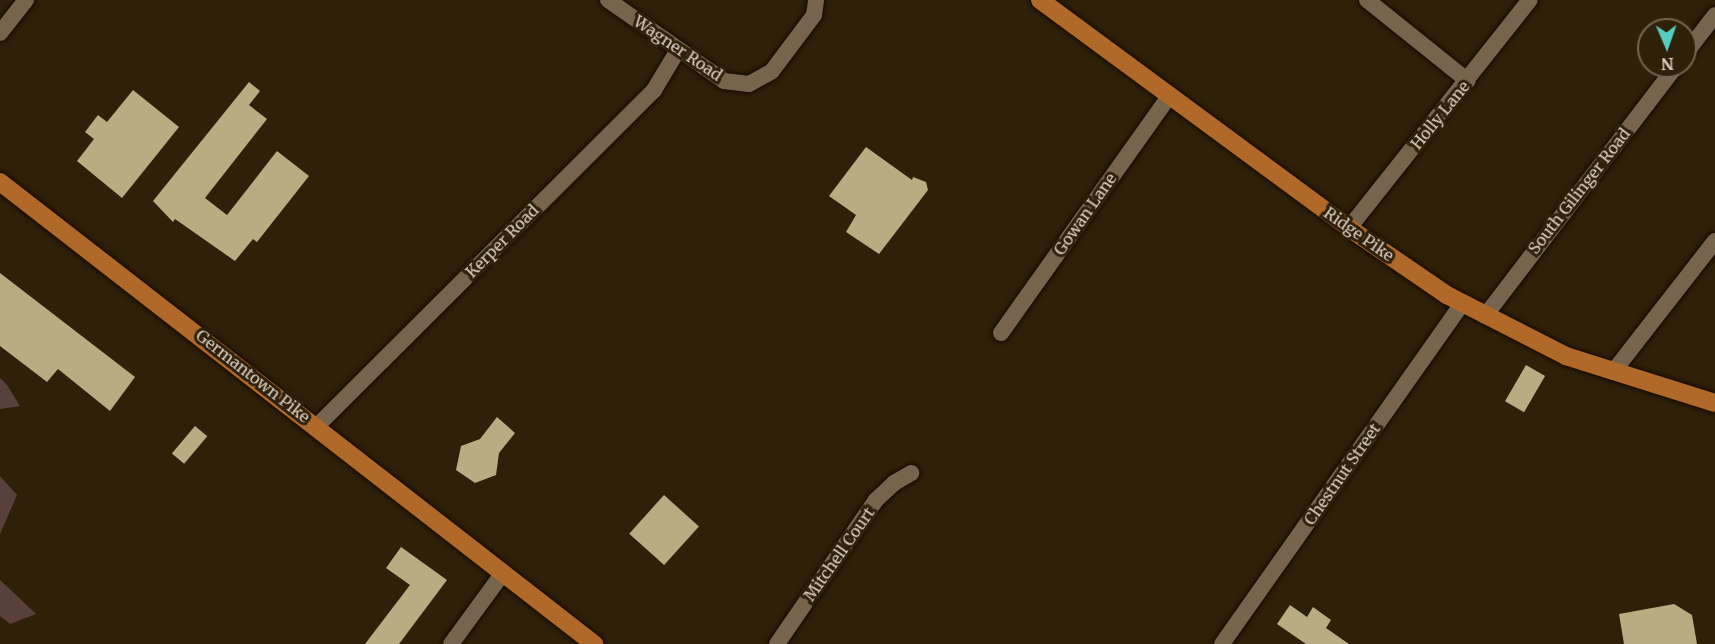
<!DOCTYPE html>
<html>
<head>
<meta charset="utf-8">
<style>
  body { margin:0 }
  #map { position:relative; width:1715px; height:644px; overflow:hidden; background:#2f200a; font-family:Merriweather,serif }
  div>[style] { position:absolute }
  [style*='--x'] { left:calc(var(--x)*1px); top:calc(var(--y)*1px); width:calc(var(--w)*1px); rotate:calc(var(--a)*1deg) }
  .green>* { inset:0; background:#59403b }
  .building>* { inset:0; background:#b7ad83; transform-origin:0 0 }
  .roads { filter:drop-shadow(0 0 2px #170900) drop-shadow(0 0 2px #170900) }
  .minor>* { height:16px; margin:-8px; padding:0 8px; transform-origin:8px; border-radius:8px; background:#76644d }
  .major>* { height:18px; margin:-9px; padding:0 9px; transform-origin:9px; border-radius:9px; background:#b06928 }
  span { translate:-50% -50%; white-space:nowrap; text-align:center; line-height:1.15; -webkit-text-stroke:6px #2f200a; paint-order:stroke }
  .street-label { font-size:16px; color:#dad0c3 }
  .north { position:absolute; left:1637px; top:18px; width:60px; height:60px; box-sizing:border-box; background:#2f200a; border:2px solid #736654; border-radius:50%; rotate:178deg; font-size:16px; font-weight:700; line-height:24px; text-align:center; color:#dad0c3 }
  .north::after { content:''; display:block; margin:auto; width:21px; height:27px; background:#58cec0; clip-path:polygon(50% 0,100% 100%,50% 72%,0 100%) }
</style>
</head>
<body>
<div id="map">
  <div class="green">
    <i style="clip-path:polygon(0 378px,7px 385px,20px 406px,0 409px)"></i>
    <i style="clip-path:polygon(0 476px,17px 495px,0 534px)"></i>
    <i style="clip-path:polygon(0 580px,36px 614px,10px 624px,0 616px)"></i>
  </div>
  <div class="building">
    <i style="clip-path:polygon(249px 82px,260px 91px,249px 105px,267px 119px,205px 198px,227px 215px,277px 151px,309px 176px,257px 242px,253px 239px,235px 261px,175px 219px,173px 222px,153px 201px)"></i>
    <i style="clip-path:polygon(133px 90px,179px 127px,122px 198px,77px 161px,94px 139px,85px 132px,98px 115px,107px 122px)"></i>
    <i style="clip-path:polygon(866px 147px,912px 180px,913px 177px,926px 182px,928px 190px,879px 254px,846px 232px,856px 215px,829px 196px)"></i>
    <i style="clip-path:polygon(0 273px,135px 377px,110px 411px,58px 369px,47px 382px,0 346px)"></i>
    <i style="left:1526px;top:365px;width:22px;height:42px;rotate:30deg"></i>
    <i style="clip-path:polygon(497px 417px,515px 433px,499px 453px,496px 475px,475px 483px,456px 470px,461px 446px,480px 439px)"></i>
    <i style="left:195px;top:426px;width:16px;height:36px;rotate:40deg"></i>
    <i style="left:664px;top:495px;width:47px;height:52px;rotate:42deg"></i>
    <i style="clip-path:polygon(401px 547px,447px 580px,399px 644px,365px 644px,410px 585px,386px 568px)"></i>
    <i style="clip-path:polygon(1674px 604px,1692px 615px,1697px 644px,1624px 644px,1619px 614px)"></i>
    <i style="clip-path:polygon(1290px 605px,1307px 617px,1313px 607px,1331px 620px,1326px 628px,1349px 644px,1306px 644px,1277px 624px)"></i>
  </div>
  <div class="roads">
    <div class="minor">
      <i style="--x:608;--y:0;--w:141;--a:34.9"></i>
      <i style="--x:724;--y:81;--w:25;--a:7"></i>
      <i style="--x:749;--y:84;--w:26;--a:-29"></i>
      <i style="--x:772;--y:71;--w:70;--a:-53.1"></i>
      <i style="--x:814;--y:15;--w:15;--a:-82"></i>
      <i style="--x:1367;--y:0;--w:129;--a:38.7"></i>
      <i style="--x:0;--y:33;--w:42;--a:-51.8"></i>
      <i style="--x:1685;--y:54;--w:49;--a:-52.4"></i>
      <i style="--x:1349;--y:228;--w:291;--a:-51.6"></i>
      <i style="--x:1485;--y:316;--w:315;--a:-52.6"></i>
      <i style="--x:1001;--y:333;--w:292;--a:-54.6"></i>
      <i style="--x:1613;--y:372;--w:166;--a:-52.1"></i>
      <i style="--x:317;--y:426;--w:476;--a:-44.9"></i>
      <i style="--x:654;--y:90;--w:47;--a:-59"></i>
      <i style="--x:451;--y:644;--w:88;--a:-53.8"></i>
      <i style="--x:777;--y:644;--w:175;--a:-55.5"></i>
      <i style="--x:876;--y:500;--w:25;--a:-43"></i>
      <i style="--x:894;--y:483;--w:20;--a:-30"></i>
      <i style="--x:1222;--y:644;--w:416;--a:-54.8"></i>
    </div>
    <div class="major">
      <i style="--x:1040;--y:0;--w:384;--a:36.4"></i>
      <i style="--x:1349;--y:228;--w:119;--a:34.4"></i>
      <i style="--x:1447;--y:295;--w:134;--a:27.1"></i>
      <i style="--x:1566;--y:356;--w:156;--a:17.5"></i>
      <i style="--x:0;--y:182;--w:753;--a:37.87"></i>
    </div>
  </div>
  <div class="street-label">
    <span style="left:678px;top:48px;rotate:34deg">Wagner Road</span>
    <span style="left:1440px;top:115px;rotate:-51deg">Holly Lane</span>
    <span style="left:1579px;top:191px;rotate:-52deg">South Gilinger Road</span>
    <span style="left:1085px;top:214px;rotate:-55deg">Gowan Lane</span>
    <span style="left:1359px;top:234px;rotate:35deg">Ridge Pike</span>
    <span style="left:502px;top:241px;rotate:-45deg">Kerper Road</span>
    <span style="left:253px;top:376px;rotate:38deg">Germantown Pike</span>
    <span style="left:1342px;top:474px;rotate:-55deg">Chestnut Street</span>
    <span style="left:839px;top:554px;rotate:-55deg">Mitchell Court</span>
  </div>
  <div class="north">N</div>
</div>
</body>
</html>
